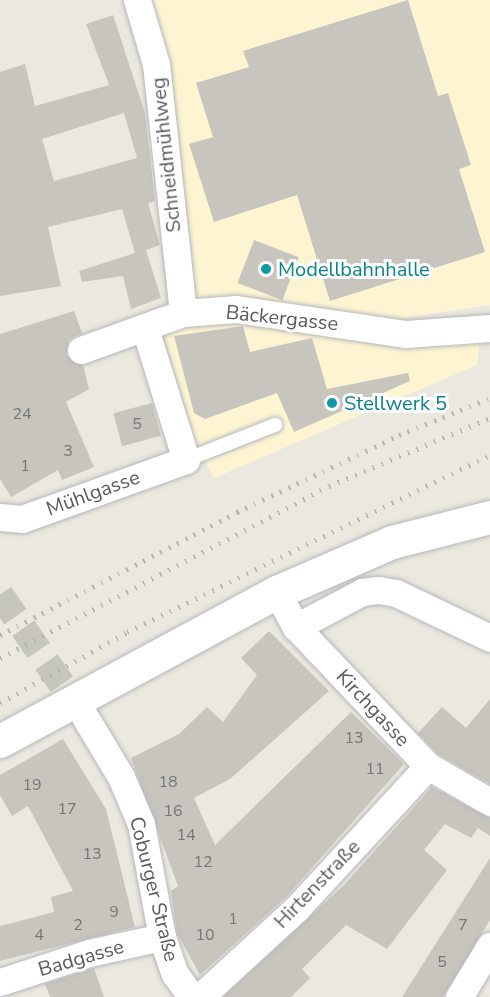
<!DOCTYPE html>
<html>
<head>
<meta charset="utf-8">
<style>
  body { margin:0 }
  #map { position:relative; width:490px; height:997px; overflow:hidden; background:#ebe9df; font-family:"Nunito Sans",sans-serif }
  div>[style] { position:absolute }
  [style*='--x'] { left:calc(var(--x)*1px); top:calc(var(--y)*1px); width:calc(var(--w)*1px); rotate:calc(var(--a)*1deg) }
  .commercial>* { inset:0; background:#fdf5d2 }
  .building>* { inset:0; background:#c8c5be; transform-origin:0 0 }
  .street-tunnel>* { height:27px; margin-top:-13.5px; transform-origin:0; background:repeating-linear-gradient(90deg,#c6c6bf 0 27px,transparent 0 41px) }
  .roads { filter:drop-shadow(0 0 2px #b5b7bc) drop-shadow(0 0 2px #b5b7bc) }
  .lane>* { height:14px; margin:-7px; padding:0 7px; transform-origin:7px; border-radius:7px; background:#fff }
  .street>* { height:27px; margin:-13.5px; padding:0 13.5px; transform-origin:13.5px; border-radius:13.5px; background:#fff }
  .secondary>* { height:33px; margin:-16.5px; padding:0 16.5px; transform-origin:16.5px; border-radius:16.5px; background:#fff }
  .rail>* { height:4.5px; margin-top:-2.25px; transform-origin:0; background:repeating-linear-gradient(90deg,#b2b3b3 0 1.5px,transparent 0 9.5px) }
  .dots>* { width:16px; height:16px; translate:-50% -50%; box-sizing:border-box; border:3px solid #fff; border-radius:50% }
  span { translate:-50% -50%; white-space:nowrap; text-align:center; line-height:1.15; -webkit-text-stroke:6px #fff; paint-order:stroke }
  .number-label { font-size:16px; color:#747678 }
  .number-label span { -webkit-text-stroke-width:0 }
  .street-label { font-size:20px; color:#585b60 }
  .culture-label { font-size:20px; color:#0d838f }
  .left { translate:0 -50%; text-align:left }
</style>
</head>
<body>
<div id="map">
  <div class="commercial">
    <i style="clip-path:polygon(143px 0,490px 0,490px 305px,377px 322px,191px 299px)"></i>
    <i style="clip-path:polygon(238px 314px,480px 339px,477px 365px,214px 478px,196px 444px,162px 329px)"></i>
  </div>
  <div class="building">
    <i style="clip-path:polygon(408px 0,438px 96px,448px 93px,471px 165px,459px 169px,485px 252px,330px 301px,297px 195px,214px 222px,189px 144px,213px 137px,196px 83px,249px 67px,243px 51px)"></i>
    <i style="clip-path:polygon(evenodd,113px 15px,145px 113px,155px 201px,148px 203px,160px 245px,146px 250px,161px 298px,131px 309px,123px 276px,82px 282px,79px 271px,135px 253px,122px 209px,48px 227px,61px 286px,0 296px,0 72px,25px 64px,35px 106px,109px 85px,86px 24px,113px 15px,124px 113px,137px 158px,54px 181px,42px 139px,124px 113px)"></i>
    <i style="left:254px;top:240px;width:48px;height:46px;rotate:21deg"></i>
    <i style="clip-path:polygon(74px 311px,82px 333px,69px 340px,66px 355px,83px 365px,89px 389px,66px 402px,94px 467px,62px 480px,58px 470px,11px 497px,0 479px,0 334px)"></i>
    <i style="clip-path:polygon(243px 326px,250px 352px,312px 338px,327px 389px,408px 373px,410px 381px,294px 432px,277px 393px,205px 419px,194px 413px,174px 336px)"></i>
    <i style="left:152px;top:403px;width:34px;height:40px;rotate:75deg"></i>
    <i style="clip-path:polygon(269px 631px,329px 691px,230px 779px,194px 798px,215px 845px,351px 712px,404px 764px,286px 897px,200px 975px,177px 933px,171px 891px,178px 886px,131px 758px,179px 734px,207px 707px,223px 722px,257px 675px,241px 658px)"></i>
    <i style="clip-path:polygon(490px 699px,490px 784px,438px 754px,418px 733px,442px 707px,466px 728px)"></i>
    <i style="clip-path:polygon(63px 739px,106px 809px,135px 927px,0 961px,0 926px,54px 912px,51px 897px,73px 891px,28px 806px,12px 816px,0 795px,0 775px)"></i>
    <i style="clip-path:polygon(432px 787px,490px 818px,490px 836px,478px 828px,471px 838px,445px 824px,424px 850px,447px 870px,387px 949px,346px 925px,302px 969px,310px 978px,291px 997px,223px 997px,344px 885px)"></i>
    <i style="clip-path:polygon(490px 858px,490px 920px,443px 997px,402px 997px)"></i>
    <i style="clip-path:polygon(94px 968px,104px 997px,50px 997px,45px 984px)"></i>
  </div>
  <div class="street-tunnel">
    <i style="--x:0;--y:594;--w:150;--a:55.4"></i>
  </div>
  <div class="roads">
    <div class="lane">
      <i style="--x:186;--y:460;--w:96;--a:-21.5"></i>
    </div>
    <div class="street">
      <i style="--x:137;--y:0;--w:67;--a:73.5"></i>
      <i style="--x:156;--y:64;--w:250;--a:83.8"></i>
      <i style="--x:81;--y:350;--w:109;--a:-19.9"></i>
      <i style="--x:183;--y:313;--w:53;--a:-4.3"></i>
      <i style="--x:236;--y:309;--w:172;--a:8.4"></i>
      <i style="--x:406;--y:334;--w:84;--a:-4.1"></i>
      <i style="--x:0;--y:517;--w:22;--a:5"></i>
      <i style="--x:22;--y:519;--w:174;--a:-19.8"></i>
      <i style="--x:186;--y:460;--w:138;--a:-107.3"></i>
      <i style="--x:277;--y:592;--w:40;--a:62"></i>
      <i style="--x:296;--y:627;--w:192;--a:46.5"></i>
      <i style="--x:428;--y:766;--w:72;--a:30.1"></i>
      <i style="--x:296;--y:627;--w:75;--a:-27.9"></i>
      <i style="--x:362;--y:592;--w:17;--a:-7"></i>
      <i style="--x:379;--y:590;--w:17;--a:10"></i>
      <i style="--x:396;--y:593;--w:104;--a:25.6"></i>
      <i style="--x:85;--y:717;--w:70;--a:59"></i>
      <i style="--x:121;--y:777;--w:51;--a:66.9"></i>
      <i style="--x:141;--y:824;--w:115;--a:79.5"></i>
      <i style="--x:162;--y:937;--w:39;--a:71"></i>
      <i style="--x:175;--y:974;--w:29;--a:54"></i>
      <i style="--x:0;--y:982;--w:94;--a:-18"></i>
      <i style="--x:89;--y:953;--w:75;--a:-12.4"></i>
      <i style="--x:200;--y:997;--w:132;--a:-42.5"></i>
      <i style="--x:297;--y:908;--w:193;--a:-47.3"></i>
      <i style="--x:459;--y:997;--w:60;--a:-58.7"></i>
    </div>
    <div class="secondary">
      <i style="--x:0;--y:741;--w:315;--a:-28.3"></i>
      <i style="--x:277;--y:592;--w:125;--a:-23.5"></i>
      <i style="--x:392;--y:542;--w:101;--a:-14.3"></i>
    </div>
  </div>
  <div class="rail">
    <i style="--x:0;--y:635;--w:267;--a:-27.4"></i>
    <i style="--x:237;--y:512;--w:179;--a:-25.4"></i>
    <i style="--x:399;--y:435;--w:98;--a:-22.1"></i>
    <i style="--x:0;--y:658;--w:371;--a:-27.6"></i>
    <i style="--x:329;--y:486;--w:175;--a:-22.9"></i>
    <i style="--x:0;--y:703;--w:145;--a:-29.2"></i>
    <i style="--x:127;--y:632;--w:404;--a:-26"></i>
  </div>
  <div class="dots">
    <i style="left:266px;top:269px;background:#0f9aa8"></i>
    <i style="left:332px;top:403px;background:#0f9aa8"></i>
  </div>
  <div class="number-label">
    <span style="left:22px;top:414px">24</span>
    <span style="left:137px;top:424px">5</span>
    <span style="left:68px;top:451px">3</span>
    <span style="left:25px;top:466px">1</span>
    <span style="left:354px;top:738px">13</span>
    <span style="left:375px;top:769px">11</span>
    <span style="left:168px;top:782px">18</span>
    <span style="left:32px;top:785px">19</span>
    <span style="left:67px;top:809px">17</span>
    <span style="left:173px;top:811px">16</span>
    <span style="left:186px;top:835px">14</span>
    <span style="left:92px;top:854px">13</span>
    <span style="left:203px;top:862px">12</span>
    <span style="left:114px;top:912px">9</span>
    <span style="left:233px;top:919px">1</span>
    <span style="left:78px;top:925px">2</span>
    <span style="left:463px;top:925px">7</span>
    <span style="left:39px;top:935px">4</span>
    <span style="left:205px;top:935px">10</span>
    <span style="left:442px;top:962px">5</span>
  </div>
  <div class="street-label">
    <span style="left:166px;top:155px;rotate:-96deg">Schneidmühlweg</span>
    <span style="left:282px;top:318px;rotate:6deg">Bäckergasse</span>
    <span style="left:93px;top:493px;rotate:-20deg">Mühlgasse</span>
    <span style="left:373px;top:708px;rotate:47deg">Kirchgasse</span>
    <span style="left:317px;top:884px;rotate:-46deg">Hirtenstraße</span>
    <span style="left:154px;top:889px;rotate:76deg">Coburger Straße</span>
    <span style="left:81px;top:958px;rotate:-16deg">Badgasse</span>
  </div>
  <div class="culture-label">
    <span class="left" style="left:278px;top:269px">Modellbahnhalle</span>
    <span class="left" style="left:344px;top:403px">Stellwerk 5</span>
  </div>
</div>
</body>
</html>
